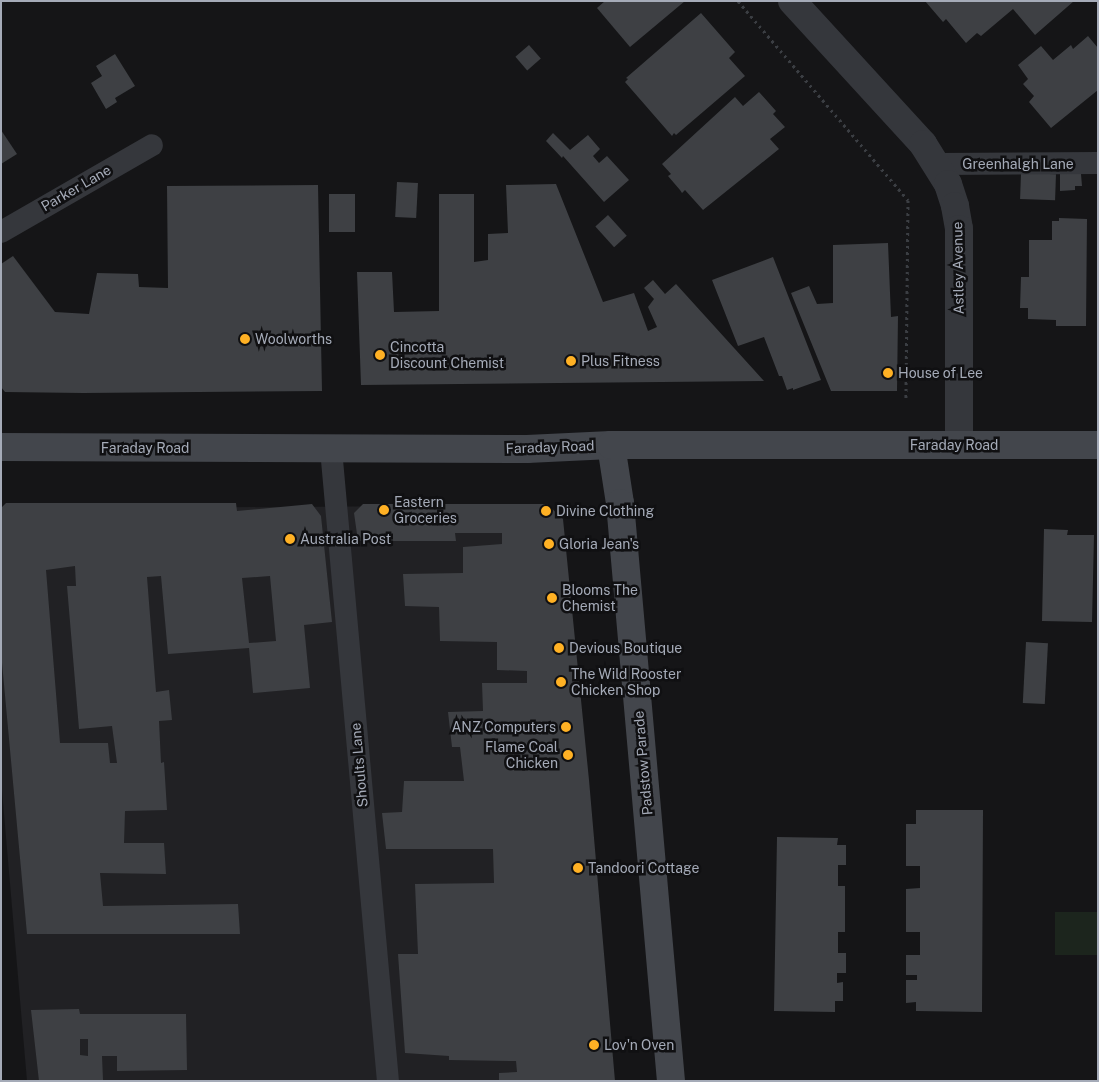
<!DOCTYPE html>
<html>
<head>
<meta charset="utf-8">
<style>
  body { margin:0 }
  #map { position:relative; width:1099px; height:1082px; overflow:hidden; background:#151517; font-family:"Public Sans",sans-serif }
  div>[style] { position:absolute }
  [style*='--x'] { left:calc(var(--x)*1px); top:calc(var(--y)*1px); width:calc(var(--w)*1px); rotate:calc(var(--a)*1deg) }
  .built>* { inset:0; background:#212124 }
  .green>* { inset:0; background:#1c251d; transform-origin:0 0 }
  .building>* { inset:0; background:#3e4044; transform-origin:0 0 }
  .path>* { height:3px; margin-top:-1.5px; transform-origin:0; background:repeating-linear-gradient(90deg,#3b3e43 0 2.5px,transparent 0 6.5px) }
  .lane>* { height:22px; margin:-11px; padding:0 11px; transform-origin:11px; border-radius:11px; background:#35373c }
  .street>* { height:28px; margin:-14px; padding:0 14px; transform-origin:14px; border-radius:14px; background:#35373c }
  .secondary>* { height:28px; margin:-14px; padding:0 14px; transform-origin:14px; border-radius:14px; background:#43464c }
  .dots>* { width:14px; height:14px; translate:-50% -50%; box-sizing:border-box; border:2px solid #101012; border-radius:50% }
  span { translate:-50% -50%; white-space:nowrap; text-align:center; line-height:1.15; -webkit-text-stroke:5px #101012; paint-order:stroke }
  .street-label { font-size:14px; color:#a5abb8 }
  .poi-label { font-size:14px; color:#a5abb8 }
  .left { translate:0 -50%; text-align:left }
  .right { translate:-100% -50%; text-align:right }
  .frame { position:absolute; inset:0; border:2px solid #a5abb8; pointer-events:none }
</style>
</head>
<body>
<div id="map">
  <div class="built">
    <i style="clip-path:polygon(544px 505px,612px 1081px,27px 1081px,1px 779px,1px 509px)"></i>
  </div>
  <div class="green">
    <i style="left:1098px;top:912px;width:43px;height:43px;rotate:90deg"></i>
  </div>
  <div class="building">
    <i style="clip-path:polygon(605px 1px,685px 1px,630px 47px,597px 8px)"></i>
    <i style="clip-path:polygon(925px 1px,1074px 1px,1035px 35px,1013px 9px,981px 36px,977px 33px,966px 43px,946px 19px,943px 22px)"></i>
    <i style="clip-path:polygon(701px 13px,735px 52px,729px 58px,745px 76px,676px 135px,674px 133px,672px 136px,625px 82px,628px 79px,626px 78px)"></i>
    <i style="clip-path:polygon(1088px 36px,1098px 48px,1098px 90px,1051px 128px,1029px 102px,1034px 96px,1023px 84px,1028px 79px,1018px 65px,1041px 46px,1053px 60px,1071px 45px,1073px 49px)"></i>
    <i style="left:529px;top:45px;width:18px;height:18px;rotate:49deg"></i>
    <i style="clip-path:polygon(115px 54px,135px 86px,115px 98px,117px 102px,106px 109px,91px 83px,102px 76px,96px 66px)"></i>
    <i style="clip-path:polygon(759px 92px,776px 111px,773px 114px,785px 127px,770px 139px,779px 149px,703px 210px,685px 190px,682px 193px,680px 190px,668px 176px,671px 174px,662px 164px,735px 97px,743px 106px)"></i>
    <i style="clip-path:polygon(1px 130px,17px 154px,1px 164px)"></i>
    <i style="clip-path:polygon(553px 133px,570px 150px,588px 135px,600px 149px,593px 156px,599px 163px,607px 156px,629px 180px,604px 202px,563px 156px,562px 158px,546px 141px)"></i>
    <i style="left:1021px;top:173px;width:35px;height:26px;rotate:2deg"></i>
    <i style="clip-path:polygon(1060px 174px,1081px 174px,1082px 186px,1075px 186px,1075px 190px,1060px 191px)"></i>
    <i style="left:397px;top:182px;width:21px;height:35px;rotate:3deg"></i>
    <i style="clip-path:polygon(556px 184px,603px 302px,634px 293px,648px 331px,657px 327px,648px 307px,654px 299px,644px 288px,653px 280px,665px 294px,676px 284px,764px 381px,361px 385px,357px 272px,392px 272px,394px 312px,439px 311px,439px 194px,474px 194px,474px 262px,488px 260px,488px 234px,508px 233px,506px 185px)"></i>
    <i style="clip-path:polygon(318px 185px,322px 391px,83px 393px,5px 392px,1px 387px,1px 264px,13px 256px,55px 312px,89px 314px,97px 273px,138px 274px,139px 287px,168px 288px,167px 186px)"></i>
    <i style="left:329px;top:194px;width:26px;height:38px"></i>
    <i style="left:608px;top:215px;width:28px;height:17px;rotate:48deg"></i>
    <i style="clip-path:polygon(1059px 218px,1087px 219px,1086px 326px,1056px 326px,1056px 320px,1028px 319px,1028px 308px,1020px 308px,1021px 277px,1029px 277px,1029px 240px,1052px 240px,1052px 221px,1059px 221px)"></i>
    <i style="clip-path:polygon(888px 243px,891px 317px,898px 316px,897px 391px,831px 391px,791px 293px,809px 286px,817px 304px,833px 303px,833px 245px)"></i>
    <i style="clip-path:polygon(773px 257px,821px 380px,793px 390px,793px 388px,787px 390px,782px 376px,779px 376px,764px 337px,738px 346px,712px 280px)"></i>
    <i style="clip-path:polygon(evenodd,6px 503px,236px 503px,237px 511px,312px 504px,321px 516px,332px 622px,304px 625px,310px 688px,253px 693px,249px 648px,168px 654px,161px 576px,147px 577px,156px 692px,169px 690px,172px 720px,159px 721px,161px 763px,164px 762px,167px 810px,125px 811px,124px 843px,164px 843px,166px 874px,100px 873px,103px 906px,238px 904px,240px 934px,27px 934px,1px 652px,1px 508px,6px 503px,75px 566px,76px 586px,67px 586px,79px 729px,112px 726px,117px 763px,110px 763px,108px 743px,60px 743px,46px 570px,75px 566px,6px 503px,270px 576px,276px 641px,249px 643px,242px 578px,270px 576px)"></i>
    <i style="clip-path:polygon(363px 504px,547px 504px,563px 519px,589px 780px,615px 1081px,499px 1081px,499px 1073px,517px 1072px,516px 1061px,449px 1060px,449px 1056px,405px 1053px,398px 954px,418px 954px,415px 884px,494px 883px,493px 849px,386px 849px,382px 813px,402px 812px,404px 781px,464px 781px,460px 747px,452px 747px,448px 712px,483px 711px,482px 683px,527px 683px,527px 671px,497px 670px,497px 642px,440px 641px,439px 607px,405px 606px,403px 574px,463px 573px,463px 547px,502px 544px,502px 533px,455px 533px,456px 541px,358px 541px,354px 513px)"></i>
    <i style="clip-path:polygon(1044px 529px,1068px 530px,1067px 535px,1094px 535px,1092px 622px,1042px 621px)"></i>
    <i style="left:1026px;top:642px;width:22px;height:61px;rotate:3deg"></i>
    <i style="clip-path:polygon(916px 810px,983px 810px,982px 1012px,916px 1011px,916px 1002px,906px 1003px,906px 980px,917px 980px,917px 975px,906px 975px,906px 955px,920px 955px,920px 932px,906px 932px,906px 889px,920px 888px,920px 866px,906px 866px,906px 824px,916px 824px)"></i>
    <i style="clip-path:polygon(777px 837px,838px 838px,837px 845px,846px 845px,846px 865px,838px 865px,838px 886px,845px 886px,845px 932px,838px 932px,838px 953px,846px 953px,846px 973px,837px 973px,837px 983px,843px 982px,843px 1001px,835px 1001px,835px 1012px,774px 1011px)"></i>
    <i style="clip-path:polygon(evenodd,79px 1009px,80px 1014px,186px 1014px,187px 1070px,117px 1071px,117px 1056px,102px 1056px,103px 1080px,39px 1081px,31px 1010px,79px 1009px,80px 1039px,88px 1039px,88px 1056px,80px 1055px,80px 1039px)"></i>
  </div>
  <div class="path">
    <i style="--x:738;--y:1;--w:262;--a:49.5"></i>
    <i style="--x:908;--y:200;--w:201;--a:90.6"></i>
  </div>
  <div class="lane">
    <i style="--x:938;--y:164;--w:160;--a:-0.4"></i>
    <i style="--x:1;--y:232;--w:174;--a:-29.9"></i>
    <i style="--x:331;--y:449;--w:635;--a:84.85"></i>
  </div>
  <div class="street">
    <i style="--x:792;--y:1;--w:194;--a:47.5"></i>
    <i style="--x:923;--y:144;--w:47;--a:58"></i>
    <i style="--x:948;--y:184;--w:23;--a:72"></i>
    <i style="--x:955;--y:206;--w:23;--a:80"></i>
    <i style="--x:959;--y:229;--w:216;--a:90"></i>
  </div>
  <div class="secondary">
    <i style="--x:611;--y:445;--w:59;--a:81.2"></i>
    <i style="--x:620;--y:503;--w:580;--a:84.96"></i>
    <i style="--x:1;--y:447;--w:526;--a:0.22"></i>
    <i style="--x:527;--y:449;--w:84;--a:-2.7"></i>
    <i style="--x:611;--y:445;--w:487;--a:0"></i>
  </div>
  <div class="dots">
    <i style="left:245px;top:339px;background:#ffb124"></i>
    <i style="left:380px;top:355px;background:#ffb124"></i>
    <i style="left:571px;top:361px;background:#ffb124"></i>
    <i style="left:888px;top:373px;background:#ffb124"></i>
    <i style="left:384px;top:510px;background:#ffb124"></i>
    <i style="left:546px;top:511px;background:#ffb124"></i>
    <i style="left:290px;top:539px;background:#ffb124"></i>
    <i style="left:549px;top:544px;background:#ffb124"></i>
    <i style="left:552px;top:598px;background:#ffb124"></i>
    <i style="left:559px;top:648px;background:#ffb124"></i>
    <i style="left:561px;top:682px;background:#ffb124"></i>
    <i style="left:566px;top:727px;background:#ffb124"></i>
    <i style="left:568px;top:755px;background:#ffb124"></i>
    <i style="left:578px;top:868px;background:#ffb124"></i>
    <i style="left:594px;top:1045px;background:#ffb124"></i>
  </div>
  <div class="street-label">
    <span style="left:1018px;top:164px">Greenhalgh Lane</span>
    <span style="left:76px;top:188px;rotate:-30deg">Parker Lane</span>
    <span style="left:958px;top:268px;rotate:-91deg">Astley Avenue</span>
    <span style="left:954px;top:445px">Faraday Road</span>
    <span style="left:550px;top:447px;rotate:-2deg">Faraday Road</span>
    <span style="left:145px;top:448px">Faraday Road</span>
    <span style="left:643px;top:763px;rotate:-95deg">Padstow Parade</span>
    <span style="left:359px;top:765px;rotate:-95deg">Shoults Lane</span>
  </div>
  <div class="poi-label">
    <span class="left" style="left:255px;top:339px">Woolworths</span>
    <span class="left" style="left:390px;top:355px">Cincotta<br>Discount Chemist</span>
    <span class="left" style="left:581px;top:361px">Plus Fitness</span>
    <span class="left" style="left:898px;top:373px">House of Lee</span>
    <span class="left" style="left:394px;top:510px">Eastern<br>Groceries</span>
    <span class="left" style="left:556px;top:511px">Divine Clothing</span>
    <span class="left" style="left:300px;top:539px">Australia Post</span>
    <span class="left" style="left:559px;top:544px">Gloria Jean's</span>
    <span class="left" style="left:562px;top:598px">Blooms The<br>Chemist</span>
    <span class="left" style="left:569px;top:648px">Devious Boutique</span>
    <span class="left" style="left:571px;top:682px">The Wild Rooster<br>Chicken Shop</span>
    <span class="right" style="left:556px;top:727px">ANZ Computers</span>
    <span class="right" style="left:558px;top:755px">Flame Coal<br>Chicken</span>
    <span class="left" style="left:588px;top:868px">Tandoori Cottage</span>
    <span class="left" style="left:604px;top:1045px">Lov'n Oven</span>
  </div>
  <div class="frame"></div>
</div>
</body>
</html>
